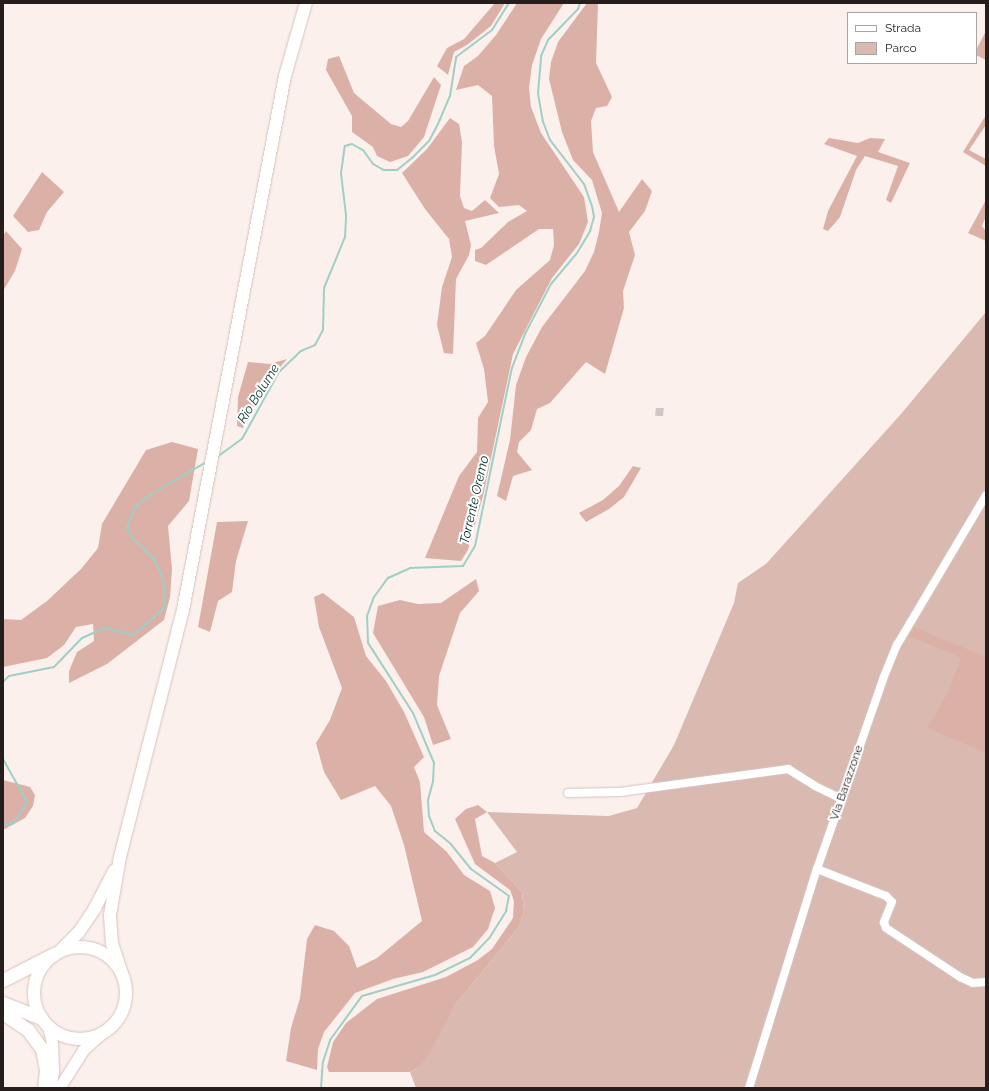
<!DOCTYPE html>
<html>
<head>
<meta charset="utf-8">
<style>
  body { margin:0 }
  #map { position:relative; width:989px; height:1091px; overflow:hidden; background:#fcf0ed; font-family:Raleway,sans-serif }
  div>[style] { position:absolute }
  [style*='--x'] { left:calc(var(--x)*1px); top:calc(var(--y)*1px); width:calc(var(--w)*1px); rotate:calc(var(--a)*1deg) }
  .green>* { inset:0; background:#dab9b1 }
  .forest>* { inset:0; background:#dbb1a7 }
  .stream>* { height:2px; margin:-1px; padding:0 1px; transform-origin:1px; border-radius:1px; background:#9fcfc5 }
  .minor-tunnel>* { height:8px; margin-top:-4px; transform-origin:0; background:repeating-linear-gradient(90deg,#d1c6c3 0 8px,transparent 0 12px) }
  .roads { filter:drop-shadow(0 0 1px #d6c3be) drop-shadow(0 0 1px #d6c3be) }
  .minor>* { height:8px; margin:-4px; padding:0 4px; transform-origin:4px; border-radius:4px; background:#fff }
  .secondary>* { height:11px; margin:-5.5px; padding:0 5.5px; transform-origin:5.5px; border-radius:5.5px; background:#fff }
  .primary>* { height:12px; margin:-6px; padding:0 6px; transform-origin:6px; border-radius:6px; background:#fff }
  .primary>.ring { margin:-6px; padding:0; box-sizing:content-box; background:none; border:12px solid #fff; border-radius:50% }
  .trunk>* { height:13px; margin:-6.5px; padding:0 6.5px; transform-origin:6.5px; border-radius:6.5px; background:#fff }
  span { translate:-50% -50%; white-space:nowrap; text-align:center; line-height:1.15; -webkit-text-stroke:4px #fff; paint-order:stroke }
  .street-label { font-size:12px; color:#251e1c }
  .water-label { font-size:13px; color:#04322c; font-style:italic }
  .frame { position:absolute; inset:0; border:4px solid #251e1c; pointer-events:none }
  .legend { position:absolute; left:847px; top:12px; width:130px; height:52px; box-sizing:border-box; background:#fff; border:1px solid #a8a5a4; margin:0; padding:5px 7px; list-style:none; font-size:12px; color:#251e1c }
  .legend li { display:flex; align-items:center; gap:8px; height:20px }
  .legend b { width:20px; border:1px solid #a8a5a4 }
</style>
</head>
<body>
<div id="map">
  <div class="green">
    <i style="clip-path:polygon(986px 312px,986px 1088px,416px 1088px,410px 1072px,416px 1069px,455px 1005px,519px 927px,524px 911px,522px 892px,495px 863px,517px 852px,487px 812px,609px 816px,637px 808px,674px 745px,734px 603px,738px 583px,766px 564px,901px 414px)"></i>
  </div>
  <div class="forest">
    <i style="clip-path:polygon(495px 3px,505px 3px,491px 26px,467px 45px,454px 52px,448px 75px,437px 66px,447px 48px,464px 39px)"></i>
    <i style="clip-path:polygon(517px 3px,564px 3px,541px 39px,532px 65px,529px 88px,531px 107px,541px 133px,584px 197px,588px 222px,579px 244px,552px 278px,513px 354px,483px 496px,468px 550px,461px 561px,425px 558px,459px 476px,477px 452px,478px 418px,488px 402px,484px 369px,476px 343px,485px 336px,516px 290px,550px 260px,554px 245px,553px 229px,539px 229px,486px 265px,475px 261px,475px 250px,481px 248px,508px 222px,527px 211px,519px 205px,499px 207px,490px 198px,499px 174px,494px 146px,492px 96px,478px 85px,456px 90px,464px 66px,478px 56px,496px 35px)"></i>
    <i style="clip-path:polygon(587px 3px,598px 3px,596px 63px,612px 97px,607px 106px,596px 108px,591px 121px,593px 152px,619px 212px,642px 179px,652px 191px,645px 211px,629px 232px,635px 255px,623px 291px,624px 308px,605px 374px,586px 362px,550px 403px,537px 409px,531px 430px,519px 442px,517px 452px,532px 470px,513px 476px,506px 501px,497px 496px,510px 440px,516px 385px,526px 357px,542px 327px,585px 271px,594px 252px,599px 232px,602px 213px,592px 180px,573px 160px,562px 132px,549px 79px,551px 62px,558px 42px)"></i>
    <i style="clip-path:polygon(986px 31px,986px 60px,976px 55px,976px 50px)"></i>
    <i style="clip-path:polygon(339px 56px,354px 93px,391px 124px,401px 127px,408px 121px,434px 77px,441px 85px,424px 137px,408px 156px,390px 162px,377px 156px,373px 147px,352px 132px,352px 116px,326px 70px,328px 59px)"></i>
    <i style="clip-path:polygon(986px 115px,986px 125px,969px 150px,986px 159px,986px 166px,963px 152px)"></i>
    <i style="clip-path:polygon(450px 118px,459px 124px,462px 142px,460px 196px,464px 208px,472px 211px,485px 200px,499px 213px,465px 221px,471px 245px,469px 255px,456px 279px,453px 354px,444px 353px,437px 325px,442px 287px,452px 257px,449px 239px,425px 209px,402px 173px,427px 149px)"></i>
    <i style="clip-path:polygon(829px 138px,858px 143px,870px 138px,885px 139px,878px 152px,910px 163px,891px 203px,886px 200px,898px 166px,865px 156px,856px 170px,840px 217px,828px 231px,823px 229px,828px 211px,857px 156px,824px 144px)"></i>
    <i style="clip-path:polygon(42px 172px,64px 192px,47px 212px,39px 230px,28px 232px,13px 216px)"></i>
    <i style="clip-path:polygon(986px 200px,986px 216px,982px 226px,986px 231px,986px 241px,968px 233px)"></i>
    <i style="clip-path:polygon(6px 231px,22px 249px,15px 271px,3px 291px,3px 236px)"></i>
    <i style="clip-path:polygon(287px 359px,263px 387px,243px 428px,237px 426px,238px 397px,248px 362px,270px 364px)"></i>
    <i style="clip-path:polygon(172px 442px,198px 449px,189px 501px,168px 526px,172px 569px,170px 597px,164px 620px,107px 664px,69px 683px,69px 671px,77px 652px,94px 641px,93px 624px,76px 627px,64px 645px,47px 658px,3px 667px,3px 619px,21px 620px,47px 601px,81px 569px,98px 548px,102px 524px,146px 450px)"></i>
    <i style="clip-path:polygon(633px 466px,641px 468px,624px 497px,609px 509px,586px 522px,579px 513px,603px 500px,619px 486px)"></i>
    <i style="clip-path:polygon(248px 521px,236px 561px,232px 592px,218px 601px,210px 632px,198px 627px,217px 522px)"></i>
    <i style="clip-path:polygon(476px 579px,479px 591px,460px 613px,439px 676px,437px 705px,451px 739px,433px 745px,424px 717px,373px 633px,378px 606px,400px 600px,418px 604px,441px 603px)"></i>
    <i style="clip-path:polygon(323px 593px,354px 617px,366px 656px,386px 681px,404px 712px,424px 757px,414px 767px,420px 782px,424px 832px,447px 852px,464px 875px,490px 891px,495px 908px,488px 929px,473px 947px,423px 972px,393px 979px,355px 993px,324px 1032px,318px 1049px,317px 1070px,286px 1061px,291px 1028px,300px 998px,307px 939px,315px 925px,334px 931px,349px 946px,357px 968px,377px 958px,422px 921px,404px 845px,391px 806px,375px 786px,341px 800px,324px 772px,316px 743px,330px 720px,342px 688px,319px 627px,314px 597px)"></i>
    <i style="clip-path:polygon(913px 627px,986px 657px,986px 753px,927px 728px,948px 692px,961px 658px,909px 636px)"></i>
    <i style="clip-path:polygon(3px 780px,30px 787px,35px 795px,33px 806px,25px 818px,3px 830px)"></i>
    <i style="clip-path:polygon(478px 805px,487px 812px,475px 819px,482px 856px,495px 863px,522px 892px,524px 911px,519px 927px,455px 1005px,428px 1056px,416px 1069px,410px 1072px,329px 1072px,327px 1067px,333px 1042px,346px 1023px,377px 999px,446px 977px,478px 960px,492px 949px,513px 918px,514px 901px,510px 890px,475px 864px,455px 819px,466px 809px)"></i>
  </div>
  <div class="stream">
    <i style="--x:217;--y:457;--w:31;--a:-36"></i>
    <i style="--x:242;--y:439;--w:77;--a:-61.1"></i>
    <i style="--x:279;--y:372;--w:30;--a:-44"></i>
    <i style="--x:301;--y:351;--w:15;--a:-23"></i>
    <i style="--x:315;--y:345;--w:17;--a:-62"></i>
    <i style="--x:323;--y:330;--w:42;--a:-88.6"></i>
    <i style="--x:324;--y:288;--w:55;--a:-67.6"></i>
    <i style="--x:345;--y:237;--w:22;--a:-87"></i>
    <i style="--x:346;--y:215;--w:42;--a:-96.8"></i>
    <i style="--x:341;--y:173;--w:27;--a:-82"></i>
    <i style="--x:345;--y:146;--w:7;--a:-16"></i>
    <i style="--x:352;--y:144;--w:13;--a:29"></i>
    <i style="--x:363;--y:150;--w:17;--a:54"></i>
    <i style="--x:373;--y:164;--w:13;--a:29"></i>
    <i style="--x:384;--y:170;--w:13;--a:0"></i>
    <i style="--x:397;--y:170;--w:22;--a:-39"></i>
    <i style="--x:414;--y:156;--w:21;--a:-45"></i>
    <i style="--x:429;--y:141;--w:19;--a:-62"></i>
    <i style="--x:438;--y:124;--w:30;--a:-67"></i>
    <i style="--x:450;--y:96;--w:39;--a:-81"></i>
    <i style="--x:456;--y:57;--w:45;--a:-36.9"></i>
    <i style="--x:492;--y:30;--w:32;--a:-58"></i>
    <i style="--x:3;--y:682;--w:8;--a:-45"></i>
    <i style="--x:9;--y:676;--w:46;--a:-11.3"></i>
    <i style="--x:54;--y:667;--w:40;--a:-46"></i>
    <i style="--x:82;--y:638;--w:24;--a:-24"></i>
    <i style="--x:104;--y:628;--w:31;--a:13"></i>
    <i style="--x:134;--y:635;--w:40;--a:-42"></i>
    <i style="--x:164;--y:608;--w:23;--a:-88"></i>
    <i style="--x:165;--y:585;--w:27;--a:-112"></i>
    <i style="--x:155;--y:560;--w:29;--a:-136"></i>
    <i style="--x:134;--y:540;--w:14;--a:-120"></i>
    <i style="--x:127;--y:528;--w:22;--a:-69"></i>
    <i style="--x:135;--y:507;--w:19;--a:-39"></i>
    <i style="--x:150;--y:495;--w:67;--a:-30.4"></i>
    <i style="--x:3;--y:759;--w:49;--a:60.8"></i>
    <i style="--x:27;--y:802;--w:25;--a:122"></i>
    <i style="--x:14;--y:823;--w:11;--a:170"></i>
    <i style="--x:321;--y:1088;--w:26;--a:-86"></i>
    <i style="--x:323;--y:1062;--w:23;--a:-72"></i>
    <i style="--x:330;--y:1040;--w:54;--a:-54"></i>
    <i style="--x:362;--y:996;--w:76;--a:-16"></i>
    <i style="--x:435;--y:975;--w:39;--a:-26"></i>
    <i style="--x:470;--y:958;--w:29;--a:-46"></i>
    <i style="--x:490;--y:937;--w:31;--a:-58"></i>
    <i style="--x:506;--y:911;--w:15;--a:-79"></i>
    <i style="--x:509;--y:896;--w:47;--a:-144.6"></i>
    <i style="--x:471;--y:869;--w:32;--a:-129"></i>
    <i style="--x:451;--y:844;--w:21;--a:-141"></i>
    <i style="--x:435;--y:831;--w:16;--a:-112"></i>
    <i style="--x:429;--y:816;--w:16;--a:-94"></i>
    <i style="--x:428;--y:800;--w:20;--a:-75"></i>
    <i style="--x:433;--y:781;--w:18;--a:-87"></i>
    <i style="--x:434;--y:763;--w:54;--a:-112.8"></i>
    <i style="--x:413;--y:713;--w:83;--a:-122.7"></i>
    <i style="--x:368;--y:643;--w:27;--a:-92"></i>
    <i style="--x:367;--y:616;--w:20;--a:-70"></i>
    <i style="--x:374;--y:597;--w:24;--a:-54"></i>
    <i style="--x:388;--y:578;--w:24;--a:-24"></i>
    <i style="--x:410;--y:568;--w:53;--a:-2.2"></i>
    <i style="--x:463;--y:566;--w:23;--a:-59"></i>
    <i style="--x:475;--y:546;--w:182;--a:-78.3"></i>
    <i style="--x:512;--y:368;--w:39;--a:-69"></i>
    <i style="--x:526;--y:332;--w:54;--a:-62.5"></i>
    <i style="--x:551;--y:284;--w:40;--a:-50"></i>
    <i style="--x:577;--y:253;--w:26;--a:-59"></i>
    <i style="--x:590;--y:231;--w:15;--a:-74"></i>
    <i style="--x:594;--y:217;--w:11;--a:-100"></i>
    <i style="--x:592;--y:206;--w:23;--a:-110"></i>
    <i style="--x:584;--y:184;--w:56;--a:-127.7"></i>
    <i style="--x:550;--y:140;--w:19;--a:-111"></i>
    <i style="--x:543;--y:122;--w:29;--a:-100"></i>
    <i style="--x:538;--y:93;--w:37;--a:-85"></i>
    <i style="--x:541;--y:56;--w:17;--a:-66"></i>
    <i style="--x:548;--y:40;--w:43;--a:-45.9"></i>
    <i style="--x:578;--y:9;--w:6;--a:-72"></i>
  </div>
  <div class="minor-tunnel">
    <i style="--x:659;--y:416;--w:10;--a:-84"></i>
  </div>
  <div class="roads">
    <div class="minor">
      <i style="--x:568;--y:793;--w:52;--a:-1.1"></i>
      <i style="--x:620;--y:792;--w:170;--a:-7.8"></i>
      <i style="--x:788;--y:769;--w:32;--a:32"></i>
      <i style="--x:815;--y:786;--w:30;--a:26"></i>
      <i style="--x:817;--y:869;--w:74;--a:21.4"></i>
      <i style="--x:886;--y:896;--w:8;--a:45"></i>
      <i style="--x:892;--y:902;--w:22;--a:112"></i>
      <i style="--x:884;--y:922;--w:6;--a:72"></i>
      <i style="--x:886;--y:928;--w:89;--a:33.5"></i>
      <i style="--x:960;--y:977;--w:14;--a:25"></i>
      <i style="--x:973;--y:983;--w:13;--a:-4"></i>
      <i style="--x:749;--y:1088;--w:229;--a:-72.8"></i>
      <i style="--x:817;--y:869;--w:201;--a:-70.8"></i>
      <i style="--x:883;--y:679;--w:37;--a:-68"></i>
      <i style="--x:897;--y:645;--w:174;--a:-59.3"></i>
    </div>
    <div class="secondary">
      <i style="--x:48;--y:1026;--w:17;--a:77"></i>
      <i style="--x:52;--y:1043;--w:29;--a:88"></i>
      <i style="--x:53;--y:1072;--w:16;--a:101"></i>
      <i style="--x:59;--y:1088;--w:45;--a:-57.7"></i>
      <i style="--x:83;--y:1050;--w:25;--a:-42"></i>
    </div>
    <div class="primary">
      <i class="ring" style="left:34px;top:947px;width:80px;height:80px"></i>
      <i style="--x:61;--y:950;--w:25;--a:-45"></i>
      <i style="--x:79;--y:932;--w:29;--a:-56"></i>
      <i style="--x:95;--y:908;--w:42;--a:-62.8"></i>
      <i style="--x:122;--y:974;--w:32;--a:-108"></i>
      <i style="--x:112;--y:944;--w:29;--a:-94"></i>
      <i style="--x:110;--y:915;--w:59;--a:-80.2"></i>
      <i style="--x:120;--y:857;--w:255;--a:-75.7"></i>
      <i style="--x:183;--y:610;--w:544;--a:-79.19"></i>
      <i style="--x:285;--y:76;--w:76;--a:-74"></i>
    </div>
    <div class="trunk">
      <i style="--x:3;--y:980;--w:57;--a:-27"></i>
      <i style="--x:3;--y:1003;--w:41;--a:21.5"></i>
      <i style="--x:3;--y:1013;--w:30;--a:34"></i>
      <i style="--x:28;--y:1030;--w:24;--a:54"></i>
      <i style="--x:42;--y:1049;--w:21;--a:79"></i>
      <i style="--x:46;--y:1070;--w:18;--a:96"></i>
    </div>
  </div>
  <div class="street-label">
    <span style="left:847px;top:783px;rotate:-71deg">Via Barazzone</span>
  </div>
  <div class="water-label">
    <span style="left:259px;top:394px;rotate:-58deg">Rio Bolume</span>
    <span style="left:475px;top:500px;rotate:-77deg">Torrente Oremo</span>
  </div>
  <div class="frame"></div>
  <ul class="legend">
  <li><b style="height:5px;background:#fff"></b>Strada</li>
  <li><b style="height:11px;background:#dab9b1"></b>Parco</li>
  </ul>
</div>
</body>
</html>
